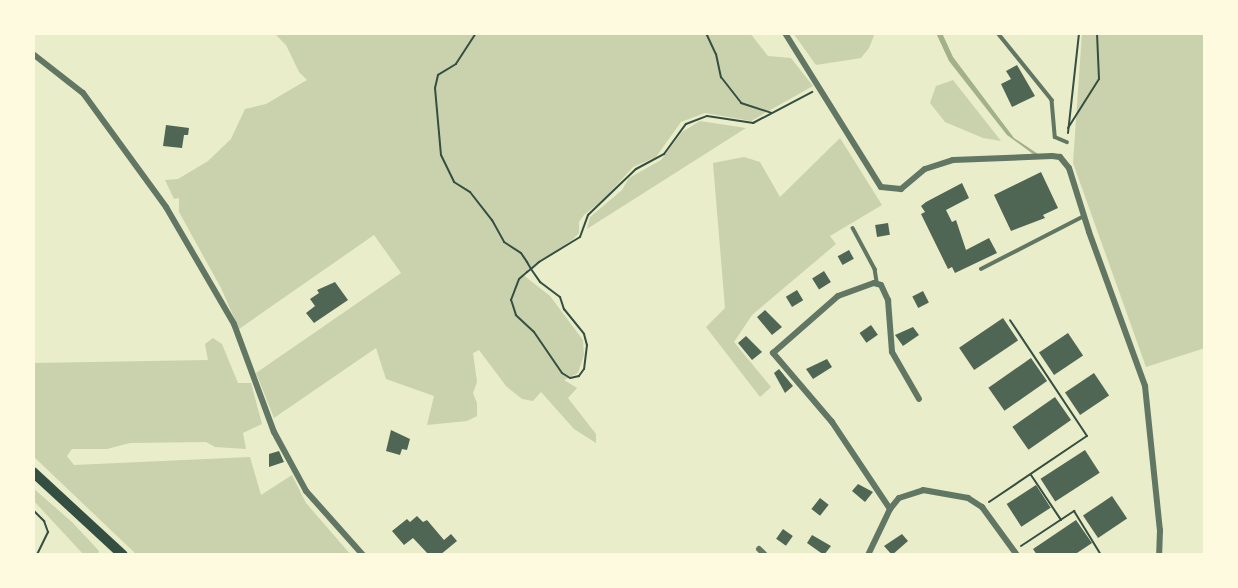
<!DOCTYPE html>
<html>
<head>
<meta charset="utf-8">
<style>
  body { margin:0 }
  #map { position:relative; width:1238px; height:588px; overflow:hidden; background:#e9edc9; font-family:"Golos Text",sans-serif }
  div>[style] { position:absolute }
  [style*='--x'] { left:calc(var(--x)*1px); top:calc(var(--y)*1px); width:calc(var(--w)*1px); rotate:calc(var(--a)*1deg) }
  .green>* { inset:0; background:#cad2ad }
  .water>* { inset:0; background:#a3b18a }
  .building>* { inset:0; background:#4f6655; transform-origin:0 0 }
  .path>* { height:2px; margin:-1px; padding:0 1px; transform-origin:1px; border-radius:1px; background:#344e41 }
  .service>* { height:3.5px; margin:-1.75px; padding:0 1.75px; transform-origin:1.75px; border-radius:1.75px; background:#617663 }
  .minor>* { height:6px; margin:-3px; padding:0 3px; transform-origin:3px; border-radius:3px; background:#617663 }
  .trunk>* { height:10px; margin:-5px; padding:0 5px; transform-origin:5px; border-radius:5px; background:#344e41 }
  span { translate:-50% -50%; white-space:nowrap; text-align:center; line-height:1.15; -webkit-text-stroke:6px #fefae0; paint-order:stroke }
  .frame { position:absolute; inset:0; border:35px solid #fefae0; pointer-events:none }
</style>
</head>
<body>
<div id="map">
  <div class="green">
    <i style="clip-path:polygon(274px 33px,750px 33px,768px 56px,791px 58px,813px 86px,751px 121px,705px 113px,681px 122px,656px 157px,633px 167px,605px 198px,584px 215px,579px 222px,579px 233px,572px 240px,522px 274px,550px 296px,583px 340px,584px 355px,578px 373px,564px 380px,577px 388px,568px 398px,596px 434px,596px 443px,574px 429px,541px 392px,533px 401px,522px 399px,506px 386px,479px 350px,473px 353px,477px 382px,473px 393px,477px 403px,477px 416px,467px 421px,427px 425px,434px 396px,386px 379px,376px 348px,274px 418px,256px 373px,401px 273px,374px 235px,239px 329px,221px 288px,179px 212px,179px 198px,174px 199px,165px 180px,178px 179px,208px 161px,231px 139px,245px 109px,266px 104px,307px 80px,299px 72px,286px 45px)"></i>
    <i style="clip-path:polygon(793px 33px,875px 33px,869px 48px,861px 58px,816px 65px)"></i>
    <i style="clip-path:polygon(1082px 33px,1205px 33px,1205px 348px,1146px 367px,1073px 163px)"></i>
    <i style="clip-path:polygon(953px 80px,1001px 141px,983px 138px,945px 122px,930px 103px,936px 86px)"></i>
    <i style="clip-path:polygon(700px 121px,746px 128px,587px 229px,590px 217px,622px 190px,629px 178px,661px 160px,682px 132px)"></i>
    <i style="clip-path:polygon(840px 138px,882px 205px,830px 236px,836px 244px,752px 315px,734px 342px,771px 387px,760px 397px,706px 327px,725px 308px,713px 163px,744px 157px,760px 162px,780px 197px)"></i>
    <i style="clip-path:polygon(213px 338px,222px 344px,238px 383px,251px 383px,262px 424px,243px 433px,246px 449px,215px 447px,206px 442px,130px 443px,107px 449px,72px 449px,67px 456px,74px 465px,250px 457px,261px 495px,292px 475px,306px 503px,351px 555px,137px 555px,33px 456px,33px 363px,208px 360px,205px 344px)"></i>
    <i style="clip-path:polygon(33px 488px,73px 523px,99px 551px,98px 555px,83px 554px,33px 500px)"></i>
  </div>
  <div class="water">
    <i style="clip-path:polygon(936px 33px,942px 33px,953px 57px,1014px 138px,1038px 154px,1033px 154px,1007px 135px,949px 61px)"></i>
  </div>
  <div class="building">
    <i style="clip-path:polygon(1017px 65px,1035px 96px,1012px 107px,1001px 84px,1011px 79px,1006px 71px)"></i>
    <i style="clip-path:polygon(166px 125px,189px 128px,188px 135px,184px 135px,182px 148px,163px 146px)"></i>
    <i style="clip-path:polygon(1041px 172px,1058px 208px,1043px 215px,1045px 218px,1011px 231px,994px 195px)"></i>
    <i style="clip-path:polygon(962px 183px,969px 198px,946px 210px,952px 222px,956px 220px,966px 250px,989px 238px,997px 253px,955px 273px,952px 267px,948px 269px,921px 214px,925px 212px,921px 206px,926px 202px)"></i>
    <i style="left:888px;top:223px;width:12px;height:13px;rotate:81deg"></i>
    <i style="left:849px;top:250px;width:10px;height:13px;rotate:61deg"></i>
    <i style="left:824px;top:271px;width:13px;height:14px;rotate:58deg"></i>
    <i style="clip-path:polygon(335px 282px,348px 300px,314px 323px,306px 313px,315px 306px,310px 299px,319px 293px,317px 290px)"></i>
    <i style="left:797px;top:290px;width:12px;height:13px;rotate:59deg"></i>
    <i style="left:923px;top:291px;width:13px;height:12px;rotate:63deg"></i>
    <i style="clip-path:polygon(765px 310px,782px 327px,772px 335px,757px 317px)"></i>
    <i style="left:1003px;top:318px;width:27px;height:53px;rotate:56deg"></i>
    <i style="left:871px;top:325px;width:12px;height:14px;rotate:55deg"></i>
    <i style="clip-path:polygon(913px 327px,919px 335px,903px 346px,895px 335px)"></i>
    <i style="left:1068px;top:333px;width:27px;height:35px;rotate:56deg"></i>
    <i style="clip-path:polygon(746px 336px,762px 352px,752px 360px,738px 343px)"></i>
    <i style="left:1031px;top:358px;width:28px;height:52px;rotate:55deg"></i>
    <i style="clip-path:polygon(827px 359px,832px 367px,813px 379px,806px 369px)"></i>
    <i style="clip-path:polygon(779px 369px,793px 386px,785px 393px,774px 373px)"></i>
    <i style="left:1094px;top:373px;width:27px;height:35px;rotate:56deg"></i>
    <i style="left:1055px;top:397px;width:28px;height:52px;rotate:55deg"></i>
    <i style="clip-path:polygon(391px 430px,410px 439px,407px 450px,402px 449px,400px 455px,386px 451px)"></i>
    <i style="left:1085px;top:450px;width:27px;height:53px;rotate:57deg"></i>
    <i style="clip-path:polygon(279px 451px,284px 462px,269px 467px,269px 454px)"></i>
    <i style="clip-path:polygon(858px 484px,873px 492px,865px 502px,852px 491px)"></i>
    <i style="left:1036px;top:485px;width:27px;height:35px;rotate:57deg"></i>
    <i style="left:1112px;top:496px;width:27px;height:35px;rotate:56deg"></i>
    <i style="left:820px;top:498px;width:11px;height:14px;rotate:38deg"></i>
    <i style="clip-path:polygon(417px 516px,423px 522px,427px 520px,444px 540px,451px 534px,457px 541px,440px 555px,429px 555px,413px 538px,404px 545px,392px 531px,407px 519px,410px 522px)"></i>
    <i style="clip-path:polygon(1076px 520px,1092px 543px,1074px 555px,1037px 555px,1033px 549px)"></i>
    <i style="left:783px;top:529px;width:12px;height:12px;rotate:35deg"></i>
    <i style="clip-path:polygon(902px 534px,908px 541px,892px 555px,884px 546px)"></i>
    <i style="clip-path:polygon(812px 535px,831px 546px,824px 555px,807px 543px)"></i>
  </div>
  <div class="path">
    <i style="--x:476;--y:33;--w:37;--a:123"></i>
    <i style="--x:456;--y:64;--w:21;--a:149"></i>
    <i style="--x:438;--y:75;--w:13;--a:103"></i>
    <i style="--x:435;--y:88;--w:67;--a:84.9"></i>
    <i style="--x:441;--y:155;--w:30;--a:64"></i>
    <i style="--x:454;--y:182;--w:19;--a:32"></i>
    <i style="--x:470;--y:192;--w:36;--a:52"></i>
    <i style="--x:492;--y:220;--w:25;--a:61"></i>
    <i style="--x:504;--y:242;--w:20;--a:33"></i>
    <i style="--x:521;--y:253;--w:11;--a:56"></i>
    <i style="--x:527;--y:262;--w:8;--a:60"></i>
    <i style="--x:531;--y:269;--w:16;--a:55"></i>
    <i style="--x:540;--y:282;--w:25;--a:37"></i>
    <i style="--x:560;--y:297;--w:13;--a:72"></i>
    <i style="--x:564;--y:309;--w:32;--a:51"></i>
    <i style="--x:584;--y:334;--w:11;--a:75"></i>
    <i style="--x:587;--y:345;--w:24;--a:97"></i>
    <i style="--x:584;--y:369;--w:9;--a:126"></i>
    <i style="--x:579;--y:376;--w:9;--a:167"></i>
    <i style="--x:570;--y:378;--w:9;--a:-148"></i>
    <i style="--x:562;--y:373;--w:50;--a:-124.3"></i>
    <i style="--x:534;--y:332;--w:25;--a:-137"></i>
    <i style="--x:516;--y:315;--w:16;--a:-108"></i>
    <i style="--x:511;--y:300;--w:22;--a:-69"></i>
    <i style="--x:519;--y:279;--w:11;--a:-41"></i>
    <i style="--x:527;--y:272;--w:5;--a:-37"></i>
    <i style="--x:531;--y:269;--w:11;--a:-41"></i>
    <i style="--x:539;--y:262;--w:48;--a:-31.4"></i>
    <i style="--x:580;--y:237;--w:23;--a:-70"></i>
    <i style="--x:588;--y:215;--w:66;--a:-43.8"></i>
    <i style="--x:636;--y:169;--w:32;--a:-28"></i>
    <i style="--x:664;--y:154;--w:37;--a:-54"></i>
    <i style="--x:686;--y:124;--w:22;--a:-21"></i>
    <i style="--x:707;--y:116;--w:47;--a:8.7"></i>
    <i style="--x:753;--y:123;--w:67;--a:-27.7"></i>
    <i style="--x:706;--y:33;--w:23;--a:65"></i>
    <i style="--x:716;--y:54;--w:24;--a:78"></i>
    <i style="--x:721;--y:77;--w:33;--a:52"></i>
    <i style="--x:741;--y:103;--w:32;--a:18"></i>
    <i style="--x:1068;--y:128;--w:58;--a:-57.7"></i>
    <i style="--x:1099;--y:79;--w:46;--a:-92.5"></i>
    <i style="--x:1068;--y:133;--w:101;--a:-83.7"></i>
    <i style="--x:1031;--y:475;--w:54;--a:56.3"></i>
    <i style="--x:989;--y:502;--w:118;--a:-34"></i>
    <i style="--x:1087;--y:436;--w:139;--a:-123.6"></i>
    <i style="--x:33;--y:510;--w:16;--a:45"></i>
    <i style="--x:44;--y:521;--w:12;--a:70"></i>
    <i style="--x:48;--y:532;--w:25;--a:116"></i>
    <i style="--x:1021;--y:546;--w:64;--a:-33.4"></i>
    <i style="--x:1074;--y:511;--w:52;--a:58.5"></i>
  </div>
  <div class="service">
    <i style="--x:998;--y:33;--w:86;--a:51.1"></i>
    <i style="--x:1052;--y:100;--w:37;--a:85"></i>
    <i style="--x:1055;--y:137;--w:13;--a:23"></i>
    <i style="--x:853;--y:228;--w:47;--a:61.8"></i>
    <i style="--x:875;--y:269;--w:13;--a:81"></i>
    <i style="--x:981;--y:269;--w:116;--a:-27.2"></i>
  </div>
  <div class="minor">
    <i style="--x:785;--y:33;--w:181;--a:58.1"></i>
    <i style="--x:881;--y:187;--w:20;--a:6"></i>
    <i style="--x:901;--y:189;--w:31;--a:-40"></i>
    <i style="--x:925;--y:169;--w:29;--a:-18"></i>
    <i style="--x:953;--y:160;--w:99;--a:-2.3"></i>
    <i style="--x:1052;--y:156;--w:8;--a:7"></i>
    <i style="--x:1060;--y:157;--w:14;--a:51"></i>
    <i style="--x:1069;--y:168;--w:67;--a:72.6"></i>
    <i style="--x:1089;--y:232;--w:164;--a:70"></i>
    <i style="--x:1145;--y:386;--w:145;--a:84.1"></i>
    <i style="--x:1160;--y:530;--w:25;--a:92"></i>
    <i style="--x:33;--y:54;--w:63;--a:38"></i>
    <i style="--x:83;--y:93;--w:141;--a:53.9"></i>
    <i style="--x:166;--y:207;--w:135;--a:59.8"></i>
    <i style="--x:234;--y:324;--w:115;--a:69.7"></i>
    <i style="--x:274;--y:432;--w:67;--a:61.5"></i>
    <i style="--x:306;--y:491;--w:86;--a:48.3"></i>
    <i style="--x:890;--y:509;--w:105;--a:-123.7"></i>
    <i style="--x:832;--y:422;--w:91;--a:-130.5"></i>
    <i style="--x:773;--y:353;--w:86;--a:-41.2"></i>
    <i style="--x:838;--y:296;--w:38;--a:-20"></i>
    <i style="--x:874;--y:283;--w:7;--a:16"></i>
    <i style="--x:881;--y:285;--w:17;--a:65"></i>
    <i style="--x:888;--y:300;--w:52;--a:85.6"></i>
    <i style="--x:892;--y:352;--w:54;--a:60.1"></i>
    <i style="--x:759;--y:549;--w:8;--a:45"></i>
    <i style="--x:868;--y:555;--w:51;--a:-64.4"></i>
    <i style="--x:890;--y:509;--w:14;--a:-51"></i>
    <i style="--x:899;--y:498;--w:25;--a:-18"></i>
    <i style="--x:923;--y:490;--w:46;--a:10.1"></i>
    <i style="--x:968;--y:498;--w:17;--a:33"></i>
    <i style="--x:982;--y:507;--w:59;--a:53.9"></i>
  </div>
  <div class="trunk">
    <i style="--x:33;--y:472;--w:122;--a:42.7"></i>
  </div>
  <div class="frame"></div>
</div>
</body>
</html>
